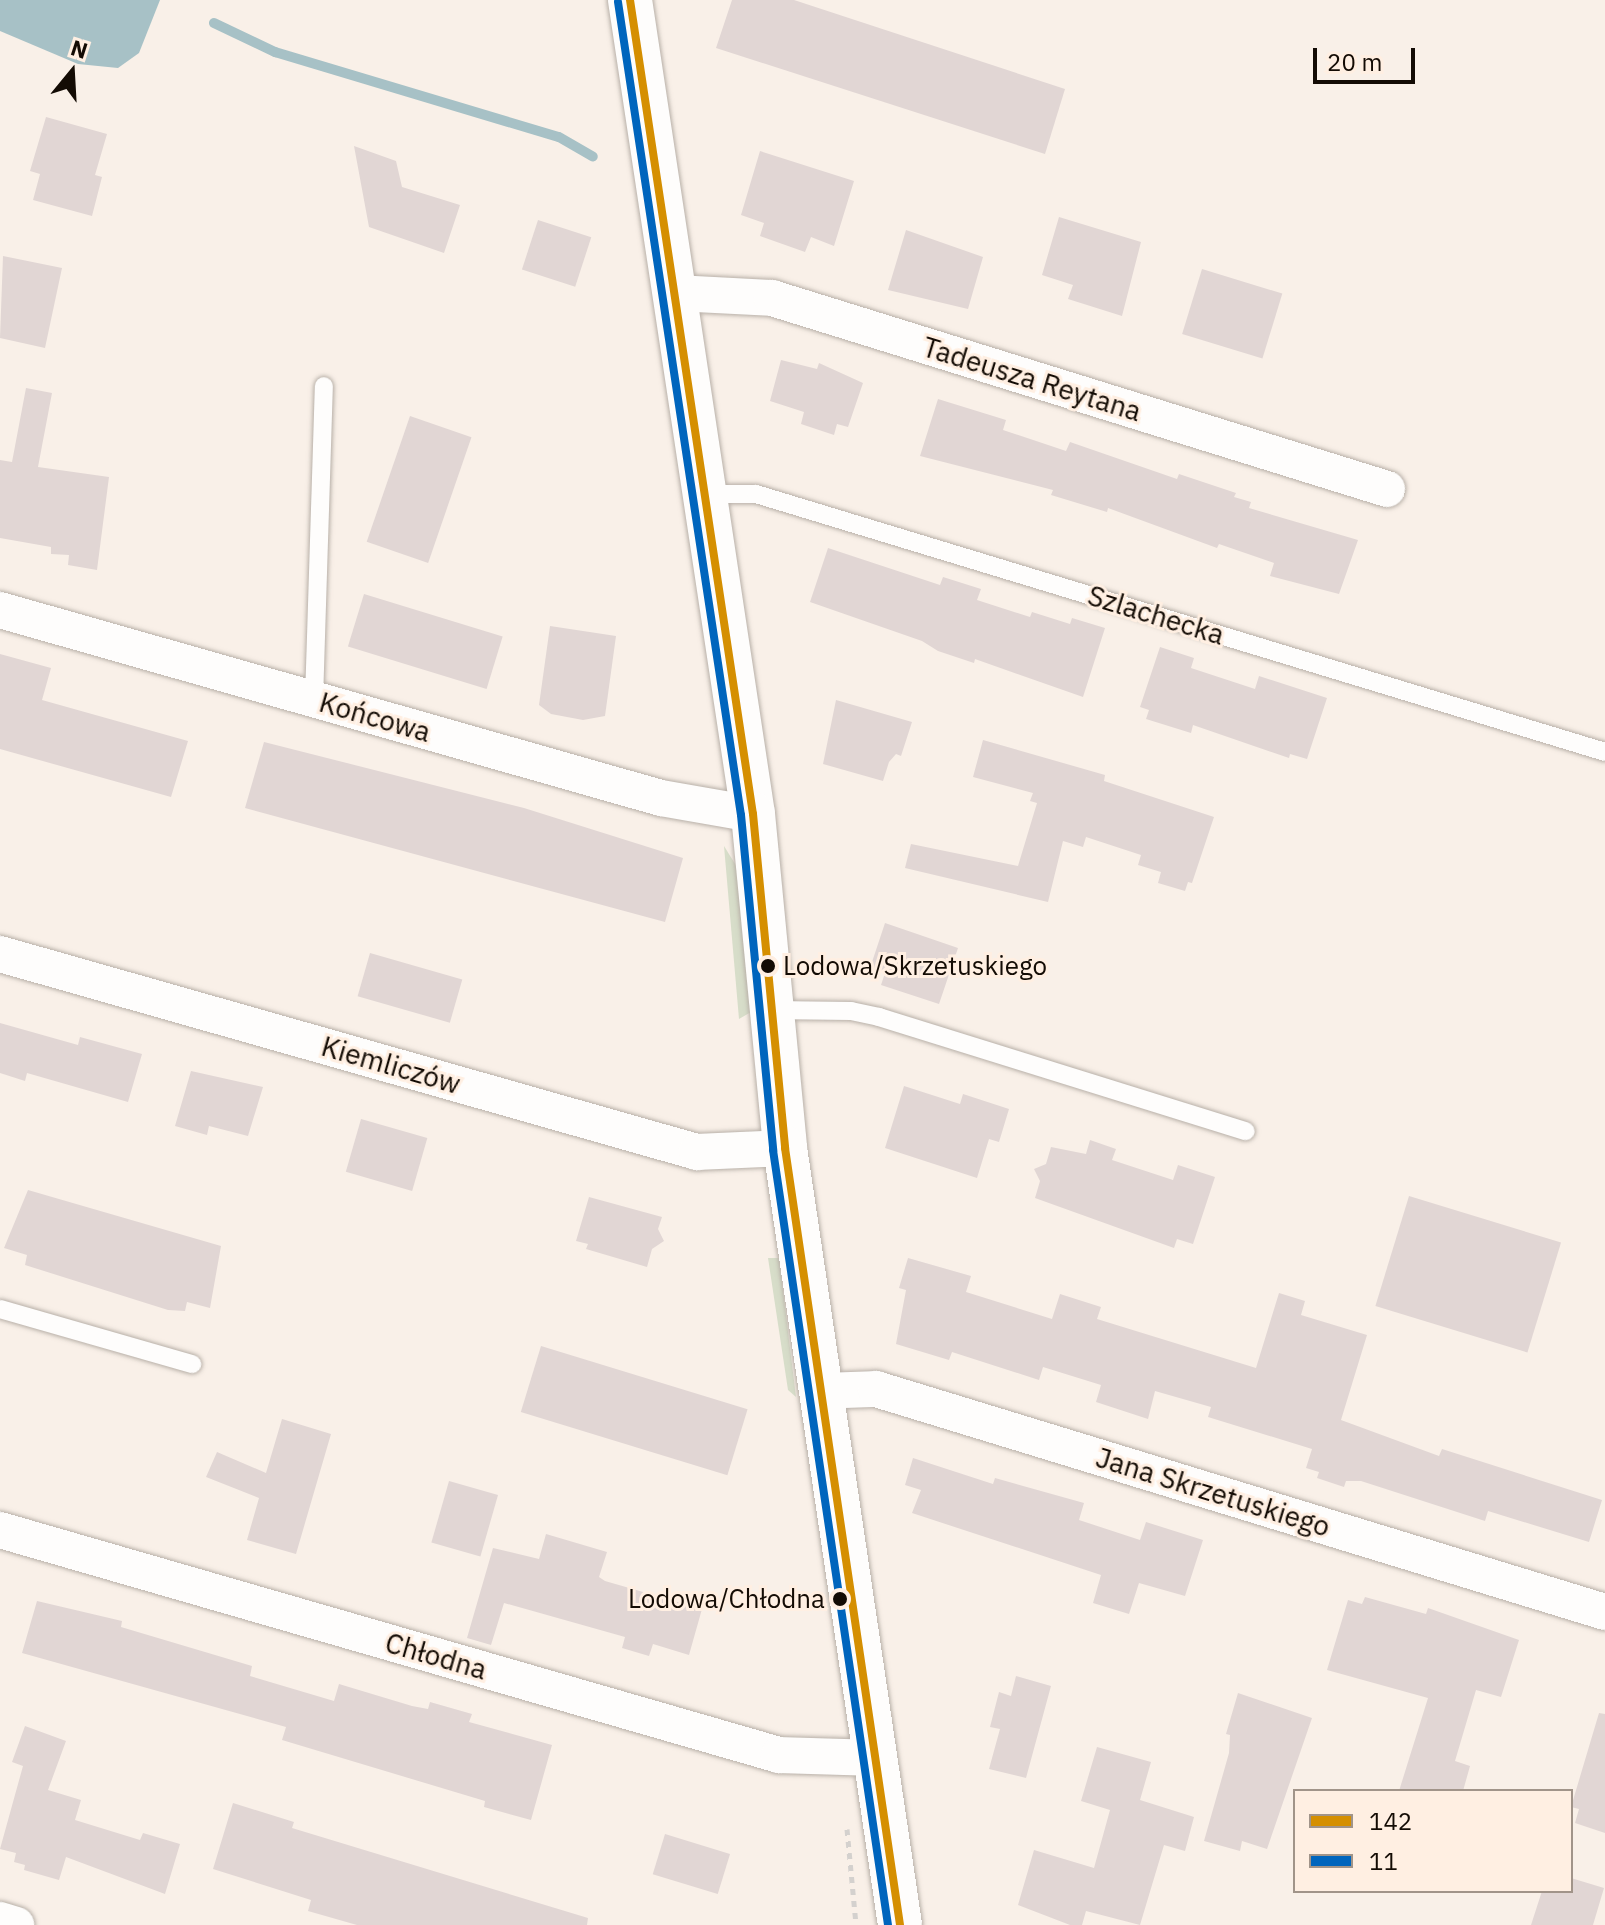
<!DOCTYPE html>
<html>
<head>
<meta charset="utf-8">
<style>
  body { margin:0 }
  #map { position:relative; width:1605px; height:1925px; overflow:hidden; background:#f9f0e8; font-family:"IBM Plex Sans",sans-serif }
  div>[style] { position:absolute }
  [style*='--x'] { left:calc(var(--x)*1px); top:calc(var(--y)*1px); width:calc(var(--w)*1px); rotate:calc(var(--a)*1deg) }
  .green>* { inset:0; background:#d7ddc9 }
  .water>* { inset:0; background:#a7c1c6 }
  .stream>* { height:10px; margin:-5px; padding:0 5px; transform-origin:5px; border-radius:5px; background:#a7c1c6 }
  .building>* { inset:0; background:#e1d6d4; transform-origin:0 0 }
  .path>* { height:5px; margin-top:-2.5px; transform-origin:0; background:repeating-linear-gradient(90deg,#d4d1ce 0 6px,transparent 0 12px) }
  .roads { filter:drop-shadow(0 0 2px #b8b0a8) drop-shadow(0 0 2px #b8b0a8) }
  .service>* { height:18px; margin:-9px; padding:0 9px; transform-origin:9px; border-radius:9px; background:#fefdfc }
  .minor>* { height:36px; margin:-18px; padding:0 18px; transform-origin:18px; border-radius:18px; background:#fefdfc }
  .tertiary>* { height:44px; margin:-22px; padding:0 22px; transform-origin:22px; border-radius:22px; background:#fefdfc }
  .bus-1>* { height:8px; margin:-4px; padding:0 4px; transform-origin:4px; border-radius:4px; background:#d58f01 }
  .bus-2>* { height:8px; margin:-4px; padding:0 4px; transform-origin:4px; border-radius:4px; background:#0065bd }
  .dots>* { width:22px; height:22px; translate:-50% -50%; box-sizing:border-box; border:4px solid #ffefe2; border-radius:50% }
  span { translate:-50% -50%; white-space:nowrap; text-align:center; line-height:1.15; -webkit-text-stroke:6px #ffefe2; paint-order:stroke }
  .bus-label { font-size:26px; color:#130b04 }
  .left { translate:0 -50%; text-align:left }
  .right { translate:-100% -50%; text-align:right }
  .street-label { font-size:28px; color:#130b04 }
  .legend { position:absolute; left:1293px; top:1789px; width:280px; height:104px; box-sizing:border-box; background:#ffefe2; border:2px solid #a19489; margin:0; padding:10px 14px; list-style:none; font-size:24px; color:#130b04 }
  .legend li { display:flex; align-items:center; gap:16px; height:40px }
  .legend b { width:40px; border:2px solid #a19489 }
  .north { position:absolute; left:32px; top:32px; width:80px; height:80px; -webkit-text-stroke:6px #ffefe2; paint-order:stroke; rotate:18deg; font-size:22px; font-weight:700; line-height:32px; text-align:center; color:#130b04 }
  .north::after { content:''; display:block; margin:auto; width:28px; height:36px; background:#130b04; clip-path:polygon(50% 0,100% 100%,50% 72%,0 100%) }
  .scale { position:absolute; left:1313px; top:48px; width:102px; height:36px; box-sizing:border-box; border:4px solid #130b04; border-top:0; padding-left:10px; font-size:24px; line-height:28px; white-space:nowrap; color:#130b04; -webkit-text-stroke:6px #ffefe2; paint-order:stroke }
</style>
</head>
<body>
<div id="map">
  <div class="green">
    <i style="clip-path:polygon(724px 846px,737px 867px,751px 1012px,739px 1019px)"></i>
    <i style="clip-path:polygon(768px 1258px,779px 1258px,796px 1397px,788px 1390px)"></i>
  </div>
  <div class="water">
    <i style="clip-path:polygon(0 0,160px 0,139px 53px,118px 68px,78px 64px,0 31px)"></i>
  </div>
  <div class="stream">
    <i style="--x:214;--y:23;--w:68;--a:25.4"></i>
    <i style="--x:275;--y:52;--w:296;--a:16.7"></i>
    <i style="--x:559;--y:137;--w:39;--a:30"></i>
  </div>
  <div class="building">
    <i style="clip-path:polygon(732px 0,794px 0,1065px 89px,1045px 154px,716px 48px)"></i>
    <i style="clip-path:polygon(46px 117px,107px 134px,95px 175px,102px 177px,92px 216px,33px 200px,40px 174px,30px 171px)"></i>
    <i style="clip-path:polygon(354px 146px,396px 161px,402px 187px,460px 205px,444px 253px,369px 227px)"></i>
    <i style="clip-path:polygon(760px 151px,854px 181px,834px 246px,811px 237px,805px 252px,760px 236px,764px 223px,741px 215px)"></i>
    <i style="clip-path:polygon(1059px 217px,1141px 242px,1122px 316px,1068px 299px,1073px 285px,1042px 275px)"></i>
    <i style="left:538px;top:220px;width:56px;height:52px;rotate:18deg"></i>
    <i style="clip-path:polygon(906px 230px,983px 257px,968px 309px,888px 290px)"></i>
    <i style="clip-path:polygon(3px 256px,62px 268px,45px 348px,0 338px)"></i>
    <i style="left:1202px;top:269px;width:84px;height:68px;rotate:17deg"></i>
    <i style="clip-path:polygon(781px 360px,817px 369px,819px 363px,863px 383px,848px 427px,837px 424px,834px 435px,801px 424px,804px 412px,770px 401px)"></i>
    <i style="clip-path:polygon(26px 388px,52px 393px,38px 467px,109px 477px,97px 570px,68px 565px,69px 555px,51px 554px,51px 547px,0 538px,0 460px,12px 462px)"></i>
    <i style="clip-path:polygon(938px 399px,1006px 420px,1003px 430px,1066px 451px,1070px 442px,1177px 479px,1179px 474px,1236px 493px,1234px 497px,1251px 502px,1249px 508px,1358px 540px,1339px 594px,1270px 576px,1274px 563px,1219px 544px,1217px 548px,1108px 508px,1107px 512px,1051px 495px,1053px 490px,920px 456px)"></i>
    <i style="left:410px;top:416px;width:65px;height:133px;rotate:19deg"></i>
    <i style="clip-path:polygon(828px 548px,940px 585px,943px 577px,981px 589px,977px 600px,1030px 617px,1032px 612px,1070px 624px,1072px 618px,1105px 628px,1083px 697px,975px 659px,974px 663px,938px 651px,922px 641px,810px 602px)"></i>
    <i style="left:364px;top:594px;width:145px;height:55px;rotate:17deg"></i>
    <i style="clip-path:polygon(550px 626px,616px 636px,605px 716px,583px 720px,551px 714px,539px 705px)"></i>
    <i style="clip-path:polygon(1160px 647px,1194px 658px,1191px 668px,1255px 689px,1259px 676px,1327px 698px,1307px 759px,1290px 754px,1289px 758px,1193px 725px,1191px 733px,1146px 719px,1149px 710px,1140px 707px)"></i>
    <i style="clip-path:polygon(0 654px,51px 668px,42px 700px,188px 741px,171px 797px,0 749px)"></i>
    <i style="clip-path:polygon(836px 700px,912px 722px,901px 756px,896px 754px,889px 762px,883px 781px,823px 764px)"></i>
    <i style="clip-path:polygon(983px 740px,1105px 775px,1104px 781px,1214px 817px,1192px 883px,1188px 882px,1185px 891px,1158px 883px,1161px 872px,1138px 865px,1141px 855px,1086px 837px,1083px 847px,1063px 841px,1048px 902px,905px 868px,911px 844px,1018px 866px,1037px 803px,1030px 801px,1033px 793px,973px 777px)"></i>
    <i style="clip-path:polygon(264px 742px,524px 808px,683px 858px,665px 922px,245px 808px)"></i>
    <i style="clip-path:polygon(885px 923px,958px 948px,939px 1004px,881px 985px,885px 973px,870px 968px)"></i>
    <i style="left:370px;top:953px;width:96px;height:45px;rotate:16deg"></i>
    <i style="clip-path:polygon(0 1023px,78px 1045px,80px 1037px,142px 1054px,128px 1102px,27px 1073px,25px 1081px,0 1073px)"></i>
    <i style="clip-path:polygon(191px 1071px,263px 1087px,248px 1136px,209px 1126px,207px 1135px,175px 1126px)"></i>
    <i style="clip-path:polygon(904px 1086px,960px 1104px,963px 1094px,1009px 1109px,999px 1142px,989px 1139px,977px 1178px,885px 1148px)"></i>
    <i style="left:361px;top:1119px;width:69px;height:55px;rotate:16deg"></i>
    <i style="clip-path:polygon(1090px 1140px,1116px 1149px,1112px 1160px,1173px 1180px,1178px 1165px,1215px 1177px,1193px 1244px,1177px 1239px,1174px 1248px,1035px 1198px,1040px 1181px,1034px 1169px,1046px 1164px,1051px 1147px,1086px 1154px)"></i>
    <i style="clip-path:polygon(28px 1190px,221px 1246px,210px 1308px,187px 1302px,185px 1311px,168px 1310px,25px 1265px,27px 1255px,4px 1248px)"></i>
    <i style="left:1409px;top:1196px;width:159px;height:115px;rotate:17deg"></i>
    <i style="clip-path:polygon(589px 1197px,662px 1217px,658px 1229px,664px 1241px,652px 1249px,647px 1267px,586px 1249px,588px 1244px,576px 1241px)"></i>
    <i style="clip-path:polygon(908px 1258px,971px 1276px,966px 1292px,1052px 1319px,1060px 1294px,1101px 1307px,1097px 1319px,1256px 1368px,1279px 1293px,1305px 1301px,1301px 1315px,1367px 1335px,1341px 1420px,1439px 1456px,1442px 1449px,1602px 1500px,1589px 1542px,1488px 1511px,1485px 1521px,1361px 1481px,1346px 1481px,1344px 1487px,1317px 1478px,1319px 1472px,1306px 1468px,1312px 1449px,1208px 1417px,1211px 1407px,1155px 1391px,1148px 1419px,1096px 1402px,1101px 1385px,1043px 1367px,1039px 1380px,952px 1352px,949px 1360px,896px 1344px,906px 1290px,899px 1288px)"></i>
    <i style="left:541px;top:1346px;width:216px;height:69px;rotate:17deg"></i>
    <i style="clip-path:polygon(282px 1419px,331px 1434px,296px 1554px,247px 1540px,259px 1498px,206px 1477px,217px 1452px,266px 1473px)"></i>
    <i style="clip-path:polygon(913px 1458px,993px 1484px,995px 1478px,1084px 1503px,1079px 1520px,1140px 1540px,1146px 1522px,1203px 1540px,1185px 1596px,1139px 1583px,1129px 1614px,1093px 1603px,1101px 1575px,912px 1513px,921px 1490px,905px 1485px)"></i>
    <i style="left:449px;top:1481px;width:51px;height:64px;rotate:16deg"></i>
    <i style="clip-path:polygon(546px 1534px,607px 1552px,599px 1577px,605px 1581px,702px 1609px,689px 1655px,653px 1644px,649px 1656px,622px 1648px,625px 1637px,504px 1603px,491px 1645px,467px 1638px,493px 1548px,539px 1559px)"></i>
    <i style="clip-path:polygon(1365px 1597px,1426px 1614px,1428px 1608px,1519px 1640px,1501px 1697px,1476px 1690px,1455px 1761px,1470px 1766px,1463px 1791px,1399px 1791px,1428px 1698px,1327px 1670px,1348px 1600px,1362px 1604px)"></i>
    <i style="clip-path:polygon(37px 1601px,122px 1621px,121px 1627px,252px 1666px,250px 1676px,334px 1701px,339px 1684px,412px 1706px,428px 1709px,430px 1702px,472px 1714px,469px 1722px,552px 1745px,531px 1820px,484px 1807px,485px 1801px,282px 1740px,286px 1727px,22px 1653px)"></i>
    <i style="clip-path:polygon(1016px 1676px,1051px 1686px,1026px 1778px,989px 1769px,1000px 1729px,990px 1727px,999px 1692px,1011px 1696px)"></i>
    <i style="clip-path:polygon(1238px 1693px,1312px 1718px,1267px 1849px,1242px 1841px,1240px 1851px,1204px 1841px,1229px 1753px,1230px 1735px,1226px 1734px)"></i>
    <i style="clip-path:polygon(1599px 1713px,1605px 1714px,1605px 1833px,1575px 1823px,1579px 1809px,1571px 1807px)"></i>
    <i style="clip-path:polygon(25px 1726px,66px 1741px,48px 1790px,81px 1800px,75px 1820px,140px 1840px,143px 1833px,180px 1844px,165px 1894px,66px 1857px,59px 1880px,24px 1870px,25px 1865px,14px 1862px,16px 1853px,0 1849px,23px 1766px,12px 1762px)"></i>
    <i style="clip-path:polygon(1097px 1747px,1151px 1762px,1140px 1800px,1194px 1817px,1185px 1851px,1164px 1845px,1140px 1925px,1086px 1911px,1082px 1925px,1070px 1925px,1018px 1905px,1034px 1850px,1094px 1868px,1110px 1810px,1081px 1801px)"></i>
    <i style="clip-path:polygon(233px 1803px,294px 1822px,292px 1828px,588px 1918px,587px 1925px,357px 1925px,308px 1911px,311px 1900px,213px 1869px)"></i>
    <i style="left:665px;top:1834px;width:68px;height:42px;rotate:17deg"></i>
    <i style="clip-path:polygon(1571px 1878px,1604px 1888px,1593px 1925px,1531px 1925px,1542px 1891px,1571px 1891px)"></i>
  </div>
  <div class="path">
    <i style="--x:847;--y:1829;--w:96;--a:84.6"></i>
  </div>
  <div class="roads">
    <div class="service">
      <i style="--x:706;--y:494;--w:50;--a:0"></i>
      <i style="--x:756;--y:494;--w:887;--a:16.9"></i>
      <i style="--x:314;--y:700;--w:314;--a:-88.2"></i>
      <i style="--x:771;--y:1010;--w:80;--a:0.7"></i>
      <i style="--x:851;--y:1011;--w:29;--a:12"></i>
      <i style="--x:879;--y:1017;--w:384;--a:17.3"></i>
      <i style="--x:0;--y:1309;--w:200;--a:16"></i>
    </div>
    <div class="minor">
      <i style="--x:674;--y:293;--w:98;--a:2.9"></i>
      <i style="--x:772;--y:298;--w:644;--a:17.25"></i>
      <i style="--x:0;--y:610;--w:687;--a:15.88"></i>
      <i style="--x:661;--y:798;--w:93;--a:9.9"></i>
      <i style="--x:0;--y:954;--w:725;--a:15.86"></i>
      <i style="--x:697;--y:1152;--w:88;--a:-2.6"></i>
      <i style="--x:819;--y:1391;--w:57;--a:-2"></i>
      <i style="--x:876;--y:1389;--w:762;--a:17.01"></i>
      <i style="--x:0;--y:1530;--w:811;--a:16.11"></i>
      <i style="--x:779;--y:1755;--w:97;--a:1.8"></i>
      <i style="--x:0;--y:1920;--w:17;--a:17"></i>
    </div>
    <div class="tertiary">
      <i style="--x:630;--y:0;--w:823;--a:81.41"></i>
      <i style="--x:753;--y:814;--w:336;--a:84.5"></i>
      <i style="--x:785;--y:1148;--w:785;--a:81.58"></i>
    </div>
  </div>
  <div class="bus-1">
    <i style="--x:630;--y:0;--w:823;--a:81.41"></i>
    <i style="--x:753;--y:814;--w:336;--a:84.5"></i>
    <i style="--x:785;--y:1148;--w:785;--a:81.58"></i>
  </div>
  <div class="bus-2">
    <i style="--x:618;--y:2;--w:822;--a:81.4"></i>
    <i style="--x:741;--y:815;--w:337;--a:84.5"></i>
    <i style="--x:773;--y:1150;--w:783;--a:81.56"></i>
  </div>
  <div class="dots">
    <i style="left:768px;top:966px;background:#130b04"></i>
    <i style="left:840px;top:1599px;background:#130b04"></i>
  </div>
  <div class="bus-label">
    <span class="left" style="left:783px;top:966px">Lodowa/Skrzetuskiego</span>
    <span class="right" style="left:825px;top:1599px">Lodowa/Chłodna</span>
  </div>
  <div class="street-label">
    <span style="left:1032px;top:379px;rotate:17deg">Tadeusza Reytana</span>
    <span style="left:1156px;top:615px;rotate:17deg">Szlachecka</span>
    <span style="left:375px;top:717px;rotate:16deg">Końcowa</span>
    <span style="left:391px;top:1065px;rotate:16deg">Kiemliczów</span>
    <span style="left:1213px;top:1492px;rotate:17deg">Jana Skrzetuskiego</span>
    <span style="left:436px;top:1656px;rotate:16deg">Chłodna</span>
  </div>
  <ul class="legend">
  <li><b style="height:10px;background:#d58f01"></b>142</li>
  <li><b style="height:10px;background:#0065bd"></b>11</li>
  </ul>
  <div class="north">N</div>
  <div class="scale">20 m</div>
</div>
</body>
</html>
